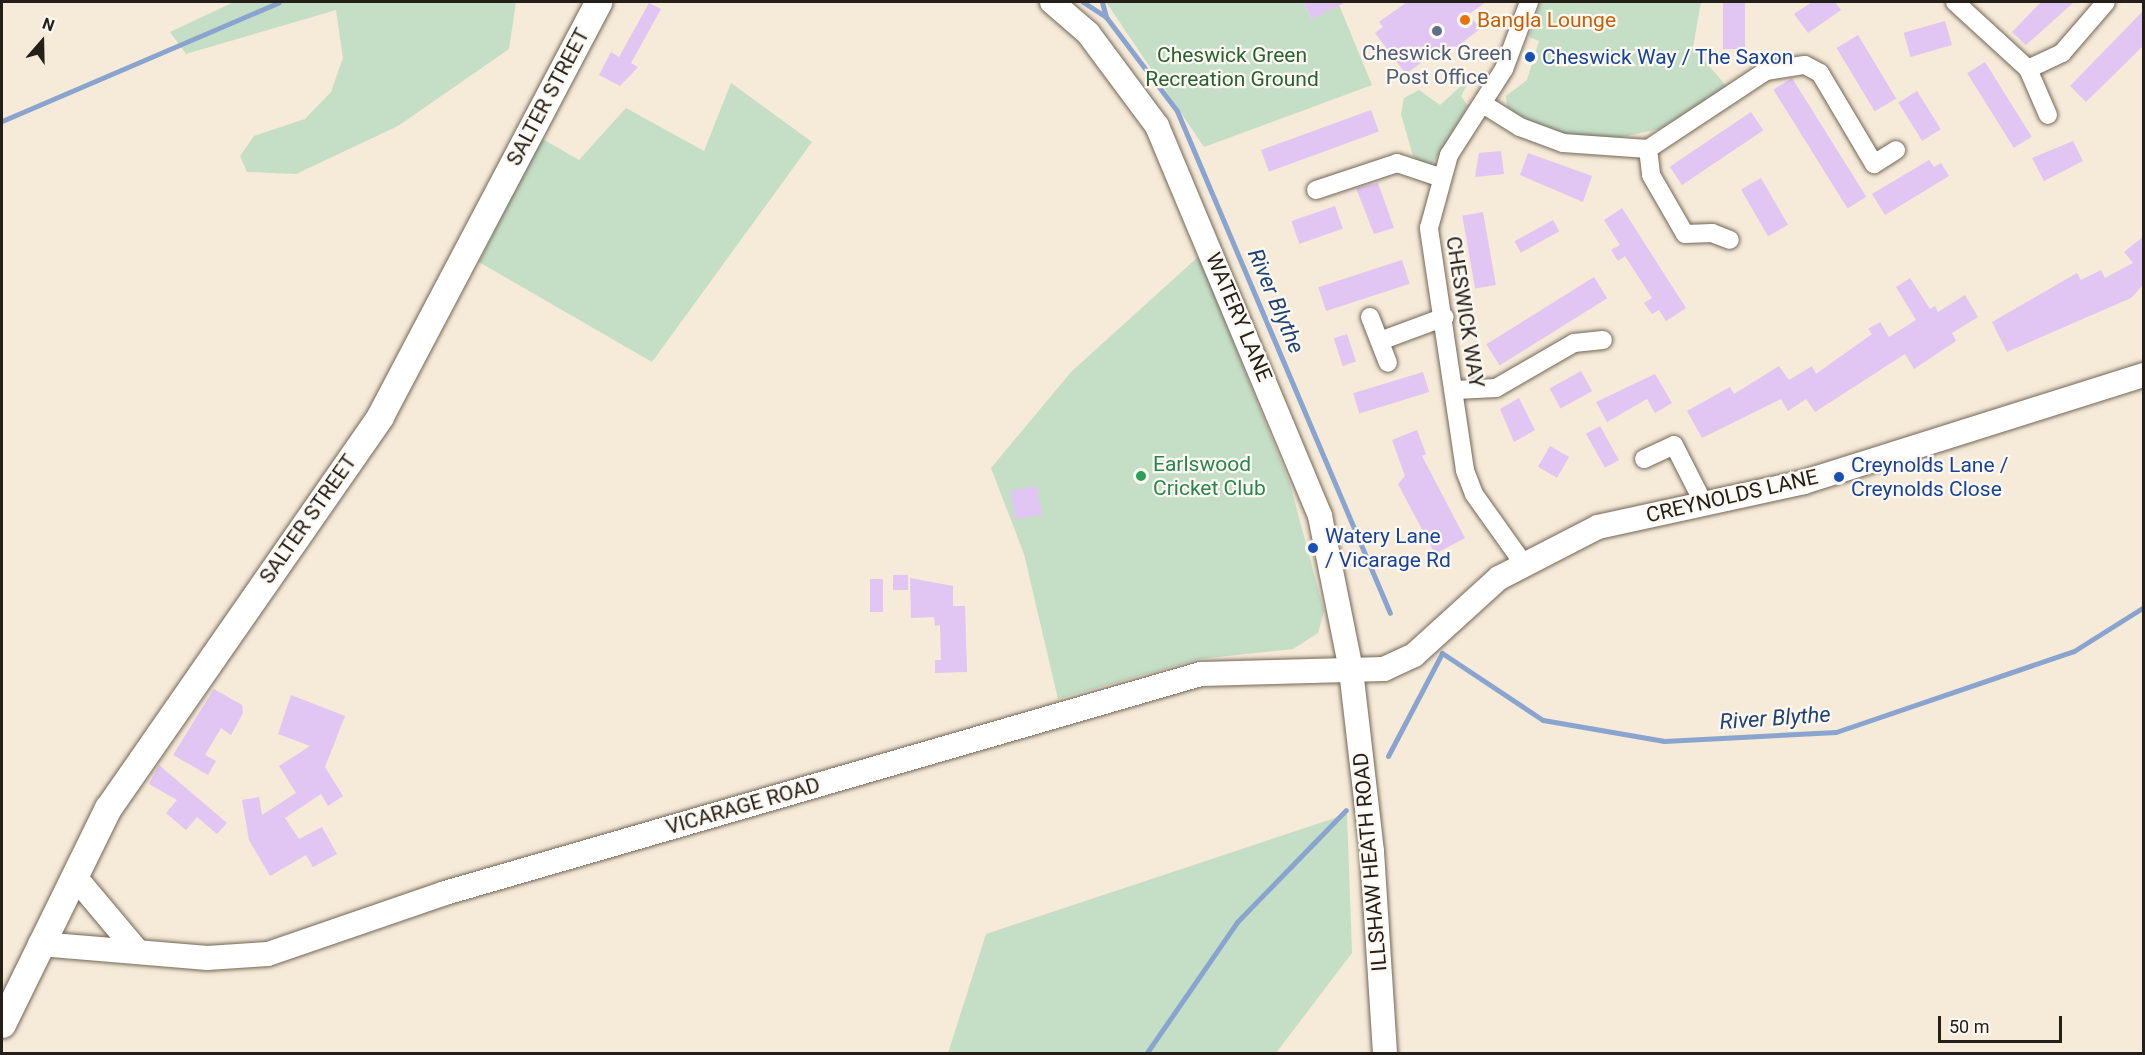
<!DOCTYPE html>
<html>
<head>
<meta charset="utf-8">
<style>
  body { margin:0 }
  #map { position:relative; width:2145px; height:1055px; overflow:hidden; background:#f6ead8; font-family:Roboto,sans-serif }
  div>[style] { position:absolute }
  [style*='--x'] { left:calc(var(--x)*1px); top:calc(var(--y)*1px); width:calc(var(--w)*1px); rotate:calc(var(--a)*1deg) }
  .green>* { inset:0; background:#c5dec6 }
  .stream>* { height:5px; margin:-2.5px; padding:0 2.5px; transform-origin:2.5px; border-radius:2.5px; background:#89a4ce }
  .building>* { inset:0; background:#e1c5f2; transform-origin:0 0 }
  .roads { filter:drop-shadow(0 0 2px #726757) drop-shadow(0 0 2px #726757) }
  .minor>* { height:18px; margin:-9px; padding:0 9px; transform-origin:9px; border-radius:9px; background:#fff }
  .tertiary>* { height:24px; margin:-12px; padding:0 12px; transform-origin:12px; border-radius:12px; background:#fff }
  .secondary>* { height:27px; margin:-13.5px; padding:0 13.5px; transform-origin:13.5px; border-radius:13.5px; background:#fff }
  .dots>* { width:16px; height:16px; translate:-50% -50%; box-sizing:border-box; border:3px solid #fdf8f1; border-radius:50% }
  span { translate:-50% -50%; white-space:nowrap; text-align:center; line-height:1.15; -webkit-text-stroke:4.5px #fdf8f1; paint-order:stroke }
  .food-label { font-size:21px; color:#c56008 }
  .left { translate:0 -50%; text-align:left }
  .service-label { font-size:21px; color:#4e5e75 }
  .park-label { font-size:21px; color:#296232 }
  .transit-label { font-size:21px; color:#164399 }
  .street-label { font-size:21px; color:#242019 }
  .leisure-label { font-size:21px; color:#27864d }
  .water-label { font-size:22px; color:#1f4276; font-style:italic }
  .frame { position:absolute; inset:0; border:3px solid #242019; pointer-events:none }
  .north { position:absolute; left:12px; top:12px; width:60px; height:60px; -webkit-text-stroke:4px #fdf8f1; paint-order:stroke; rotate:20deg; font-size:16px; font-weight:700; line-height:24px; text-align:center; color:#242019 }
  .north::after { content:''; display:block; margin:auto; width:21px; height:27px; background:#242019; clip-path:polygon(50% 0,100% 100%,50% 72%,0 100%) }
  .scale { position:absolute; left:1938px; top:1016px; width:124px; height:27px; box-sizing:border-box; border:3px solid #242019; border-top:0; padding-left:8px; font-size:18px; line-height:21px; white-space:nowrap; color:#242019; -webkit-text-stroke:4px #fdf8f1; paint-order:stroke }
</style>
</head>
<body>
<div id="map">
  <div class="green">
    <i style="clip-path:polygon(234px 2px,516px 2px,509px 49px,398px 126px,296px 174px,247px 172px,240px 156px,254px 136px,305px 119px,331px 92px,343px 58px,336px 10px,186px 54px,170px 32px)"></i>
    <i style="clip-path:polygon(1106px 2px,1303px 2px,1312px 19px,1339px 5px,1372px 85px,1204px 147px)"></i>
    <i style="clip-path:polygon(1541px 2px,1701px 2px,1693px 47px,1727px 87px,1659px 129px,1618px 138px,1594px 141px,1528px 124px,1507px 107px,1506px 96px,1527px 80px,1539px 41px,1529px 37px)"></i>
    <i style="clip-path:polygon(1472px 76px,1461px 96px,1468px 106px,1437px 157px,1432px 164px,1422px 163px,1413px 156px,1401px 114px,1404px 98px,1419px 90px,1440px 105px)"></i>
    <i style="clip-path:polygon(731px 83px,812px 142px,652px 362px,479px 262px,541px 138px,579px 160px,626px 108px,704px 151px)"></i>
    <i style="clip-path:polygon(1199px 256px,1290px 484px,1324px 611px,1318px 633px,1293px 649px,1199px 659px,1058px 699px,1024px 554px,991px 468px,1071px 372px)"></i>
    <i style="clip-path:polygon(1347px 814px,1352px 953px,1276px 1053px,948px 1053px,986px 934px)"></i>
  </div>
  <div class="stream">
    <i style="--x:1083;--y:2;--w:27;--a:33"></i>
    <i style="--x:1102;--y:2;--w:16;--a:75"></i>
    <i style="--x:1106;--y:17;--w:118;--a:52.9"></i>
    <i style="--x:1177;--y:111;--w:545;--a:67.01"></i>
    <i style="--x:2;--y:121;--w:301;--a:-23.2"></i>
    <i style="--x:1388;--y:756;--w:116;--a:-62.3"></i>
    <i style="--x:1442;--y:653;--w:121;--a:33.6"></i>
    <i style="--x:1543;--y:720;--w:123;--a:9.8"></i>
    <i style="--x:1664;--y:741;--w:172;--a:-3"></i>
    <i style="--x:1836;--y:732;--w:251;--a:-18.8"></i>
    <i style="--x:2074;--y:651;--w:83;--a:-32.2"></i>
    <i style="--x:1146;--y:1054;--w:160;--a:-55.4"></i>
    <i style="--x:1237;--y:922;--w:156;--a:-45.8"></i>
  </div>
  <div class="building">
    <i style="clip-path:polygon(1303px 2px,1346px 2px,1312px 19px)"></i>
    <i style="clip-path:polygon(1407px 2px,1486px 2px,1469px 14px,1480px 29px,1447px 54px,1442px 47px,1406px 74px,1375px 33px,1383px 27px,1379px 22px)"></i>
    <i style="left:1723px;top:2px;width:22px;height:47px"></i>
    <i style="clip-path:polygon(1812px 2px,1835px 2px,1841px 10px,1808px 33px,1794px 14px)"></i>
    <i style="clip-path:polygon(2041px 2px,2074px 2px,2026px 45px,2012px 32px)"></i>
    <i style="clip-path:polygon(649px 3px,661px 9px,631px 63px,638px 67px,620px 86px,599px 75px,611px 52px,619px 57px)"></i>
    <i style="clip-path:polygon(2144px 10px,2144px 45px,2086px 102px,2070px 86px)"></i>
    <i style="left:1945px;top:21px;width:25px;height:43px;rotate:74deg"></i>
    <i style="left:1858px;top:35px;width:74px;height:25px;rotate:59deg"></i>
    <i style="left:1985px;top:62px;width:88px;height:21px;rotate:58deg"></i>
    <i style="left:1792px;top:78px;width:140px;height:22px;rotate:58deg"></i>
    <i style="left:1917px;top:91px;width:45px;height:22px;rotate:58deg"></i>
    <i style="left:1371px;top:110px;width:23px;height:117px;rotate:70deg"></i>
    <i style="left:1751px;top:112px;width:22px;height:98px;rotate:56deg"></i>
    <i style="clip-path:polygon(2073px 141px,2083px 161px,2044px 181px,2032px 158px)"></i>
    <i style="clip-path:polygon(1501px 151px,1504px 174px,1475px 177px,1479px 153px)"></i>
    <i style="clip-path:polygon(1528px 153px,1592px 176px,1583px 202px,1520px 175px)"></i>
    <i style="clip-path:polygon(1929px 160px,1934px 167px,1941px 163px,1949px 176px,1885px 215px,1872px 194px)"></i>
    <i style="left:1761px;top:178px;width:54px;height:23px;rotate:60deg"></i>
    <i style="clip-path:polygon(1378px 183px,1394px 228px,1374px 234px,1356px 188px)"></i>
    <i style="left:1335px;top:206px;width:24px;height:46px;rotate:71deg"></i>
    <i style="clip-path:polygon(1622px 208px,1686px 308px,1666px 321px,1659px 310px,1652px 314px,1644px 303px,1652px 298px,1625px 256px,1618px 261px,1611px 250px,1620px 245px,1604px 220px)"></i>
    <i style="left:1483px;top:212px;width:74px;height:21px;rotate:80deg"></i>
    <i style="left:1553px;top:220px;width:13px;height:44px;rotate:61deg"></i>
    <i style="clip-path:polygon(2144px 236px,2144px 284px,2131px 298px,2007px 352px,1992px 322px,2077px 273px,2081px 280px,2101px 270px,2105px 278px,2133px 263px,2124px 252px)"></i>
    <i style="left:1402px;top:260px;width:25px;height:88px;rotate:72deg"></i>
    <i style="left:1594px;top:277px;width:25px;height:127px;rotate:58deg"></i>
    <i style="clip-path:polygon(1910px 278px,1930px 309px,1935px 306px,1938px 312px,1965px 295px,1978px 317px,1952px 333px,1956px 341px,1914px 369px,1905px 354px,1815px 412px,1806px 399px,1788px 411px,1781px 399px,1702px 438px,1687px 411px,1730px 387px,1734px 394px,1779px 366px,1789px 380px,1812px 366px,1816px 374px,1872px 334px,1868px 329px,1880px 322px,1889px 337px,1916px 320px,1896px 287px)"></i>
    <i style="left:1347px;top:334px;width:29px;height:14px;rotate:72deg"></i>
    <i style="left:1581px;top:371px;width:23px;height:36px;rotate:61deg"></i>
    <i style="left:1423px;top:372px;width:21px;height:73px;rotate:73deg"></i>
    <i style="clip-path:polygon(1655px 374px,1672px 403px,1655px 413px,1647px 399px,1607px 422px,1596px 402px)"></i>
    <i style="clip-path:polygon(1519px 398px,1535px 430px,1514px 442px,1500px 409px)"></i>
    <i style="left:1600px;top:426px;width:39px;height:16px;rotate:61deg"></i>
    <i style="clip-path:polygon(1417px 430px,1426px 454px,1422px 456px,1465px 538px,1435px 554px,1398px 484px,1405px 476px,1392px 440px)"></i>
    <i style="left:1550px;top:446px;width:22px;height:24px;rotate:30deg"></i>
    <i style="left:1037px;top:486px;width:29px;height:27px;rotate:80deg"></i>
    <i style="left:893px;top:575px;width:15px;height:15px"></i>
    <i style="clip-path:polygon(910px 578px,953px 586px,953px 606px,965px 606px,967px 672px,935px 673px,935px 660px,941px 660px,940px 625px,935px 626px,934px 617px,911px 618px)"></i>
    <i style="left:870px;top:579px;width:13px;height:33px"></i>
    <i style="clip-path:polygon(214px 689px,242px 705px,243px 713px,231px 735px,221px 728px,205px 755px,216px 761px,208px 775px,173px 755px)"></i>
    <i style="clip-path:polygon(291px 695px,345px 716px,325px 767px,343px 796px,328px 806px,321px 794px,285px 818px,299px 839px,322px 827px,337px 854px,313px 867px,306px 855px,270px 876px,249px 840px,242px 800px,259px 797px,262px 815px,296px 793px,279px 766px,310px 746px,278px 734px)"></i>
    <i style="clip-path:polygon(159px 765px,227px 823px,217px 834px,197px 817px,186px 830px,166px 813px,177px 800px,149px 784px)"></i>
  </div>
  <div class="roads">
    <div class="minor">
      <i style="--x:1955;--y:2;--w:99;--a:42.5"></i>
      <i style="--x:2028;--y:69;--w:50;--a:66.5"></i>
      <i style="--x:2028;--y:69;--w:38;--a:-25"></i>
      <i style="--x:2062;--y:53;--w:67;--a:-49.2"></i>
      <i style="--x:1483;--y:104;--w:44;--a:31.9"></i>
      <i style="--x:1520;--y:127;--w:46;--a:20.4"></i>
      <i style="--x:1563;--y:143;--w:85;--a:4"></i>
      <i style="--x:1648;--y:149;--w:141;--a:-33.5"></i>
      <i style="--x:1766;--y:71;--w:39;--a:-9"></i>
      <i style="--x:1805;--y:65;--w:17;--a:28"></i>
      <i style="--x:1820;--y:73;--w:106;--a:59.3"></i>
      <i style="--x:1874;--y:164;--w:26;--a:-32"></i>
      <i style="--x:1648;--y:149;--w:26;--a:83"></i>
      <i style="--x:1651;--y:175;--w:68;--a:60"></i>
      <i style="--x:1685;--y:234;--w:27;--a:-2"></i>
      <i style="--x:1712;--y:233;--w:19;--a:21"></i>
      <i style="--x:1316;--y:190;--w:85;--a:-18.4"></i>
      <i style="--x:1397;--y:163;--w:44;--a:18.4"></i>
      <i style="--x:1370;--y:317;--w:49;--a:68.6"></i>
      <i style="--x:1380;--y:341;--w:69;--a:-20.3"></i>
      <i style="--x:1456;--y:390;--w:40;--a:-2.9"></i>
      <i style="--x:1496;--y:388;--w:90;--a:-30"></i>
      <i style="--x:1574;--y:343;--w:29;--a:-6"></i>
      <i style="--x:1644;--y:459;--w:33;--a:-25"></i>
      <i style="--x:1674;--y:445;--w:64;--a:63"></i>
      <i style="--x:1523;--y:563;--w:85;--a:-125.4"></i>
      <i style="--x:1474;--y:494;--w:26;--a:-111"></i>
      <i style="--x:1465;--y:470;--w:245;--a:-98.5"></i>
      <i style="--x:1429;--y:228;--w:76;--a:-74.7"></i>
      <i style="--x:1449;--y:155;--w:102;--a:-57.4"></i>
      <i style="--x:1504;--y:69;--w:72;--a:-69.5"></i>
    </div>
    <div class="tertiary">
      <i style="--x:1052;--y:2;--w:48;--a:40.7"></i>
      <i style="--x:1088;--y:33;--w:116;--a:53.4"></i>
      <i style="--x:1157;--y:126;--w:423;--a:67.3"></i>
      <i style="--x:1320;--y:516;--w:157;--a:78.6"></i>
      <i style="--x:1351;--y:670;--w:183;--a:83.4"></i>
      <i style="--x:1372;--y:852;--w:202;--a:86.3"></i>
      <i style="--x:75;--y:877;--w:98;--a:50"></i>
      <i style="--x:40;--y:944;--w:168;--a:4.8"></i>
      <i style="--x:207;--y:958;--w:61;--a:-3.8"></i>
      <i style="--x:268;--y:954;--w:187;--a:-19"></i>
      <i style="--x:445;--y:893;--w:787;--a:-16.16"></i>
      <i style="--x:1201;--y:674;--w:183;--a:-1.6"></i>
      <i style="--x:1384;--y:669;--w:33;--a:-25"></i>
      <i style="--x:1414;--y:655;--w:115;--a:-42.2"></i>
      <i style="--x:1499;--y:578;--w:111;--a:-27.3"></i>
      <i style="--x:1598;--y:527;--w:211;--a:-12.3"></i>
      <i style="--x:1804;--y:482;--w:356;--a:-17.5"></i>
    </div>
    <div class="secondary">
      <i style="--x:2;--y:1024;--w:241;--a:-63.9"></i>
      <i style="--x:108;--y:808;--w:477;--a:-55.2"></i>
      <i style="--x:380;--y:416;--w:468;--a:-62.2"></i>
    </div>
  </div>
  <div class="dots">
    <i style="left:1465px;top:20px;background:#e8710a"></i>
    <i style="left:1437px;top:31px;background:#5c6f8a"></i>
    <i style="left:1530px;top:57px;background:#1a4fb4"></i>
    <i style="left:1141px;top:476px;background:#2e9e5b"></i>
    <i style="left:1839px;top:477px;background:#1a4fb4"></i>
    <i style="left:1313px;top:548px;background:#1a4fb4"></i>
  </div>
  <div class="food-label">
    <span class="left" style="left:1477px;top:20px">Bangla Lounge</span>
  </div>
  <div class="service-label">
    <span style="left:1437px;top:65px">Cheswick Green<br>Post Office</span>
  </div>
  <div class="park-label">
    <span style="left:1232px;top:67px">Cheswick Green<br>Recreation Ground</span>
  </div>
  <div class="transit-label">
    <span class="left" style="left:1542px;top:57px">Cheswick Way / The Saxon</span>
    <span class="left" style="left:1851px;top:477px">Creynolds Lane /<br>Creynolds Close</span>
    <span class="left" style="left:1325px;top:548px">Watery Lane<br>/ Vicarage Rd</span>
  </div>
  <div class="street-label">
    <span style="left:548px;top:97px;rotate:-62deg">SALTER STREET</span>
    <span style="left:1465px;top:312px;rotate:81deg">CHESWICK WAY</span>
    <span style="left:1239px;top:317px;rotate:67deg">WATERY LANE</span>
    <span style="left:1732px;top:496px;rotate:-13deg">CREYNOLDS LANE</span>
    <span style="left:308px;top:519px;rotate:-55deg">SALTER STREET</span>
    <span style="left:743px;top:806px;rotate:-16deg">VICARAGE ROAD</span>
    <span style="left:1370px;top:862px;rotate:-95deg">ILLSHAW HEATH ROAD</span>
  </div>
  <div class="leisure-label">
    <span class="left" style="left:1153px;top:476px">Earlswood<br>Cricket Club</span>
  </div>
  <div class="water-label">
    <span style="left:1276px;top:301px;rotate:67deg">River Blythe</span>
    <span style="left:1775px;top:718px;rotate:-4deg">River Blythe</span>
  </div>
  <div class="frame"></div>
  <div class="north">N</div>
  <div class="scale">50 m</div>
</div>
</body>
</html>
